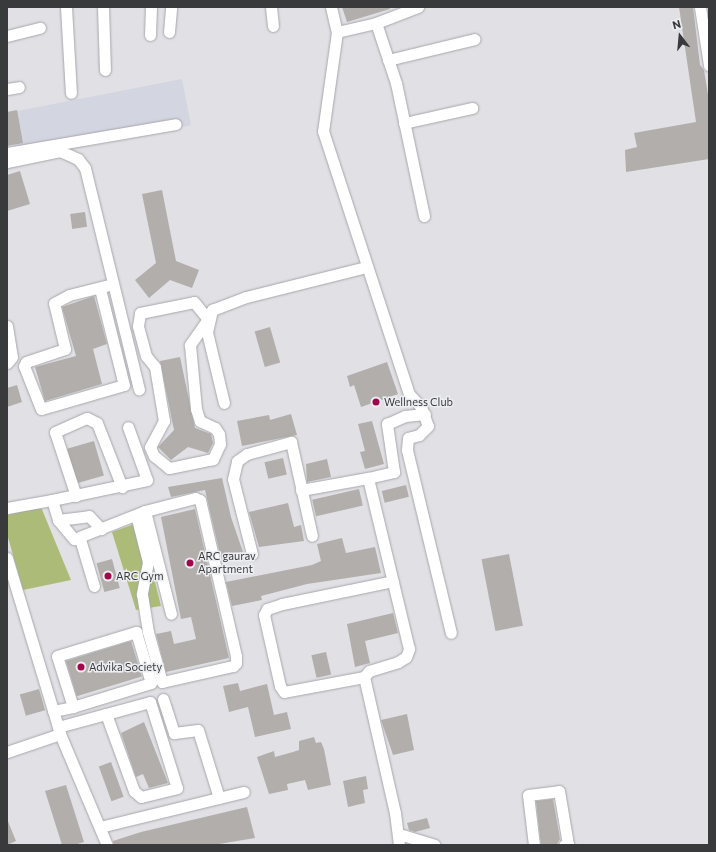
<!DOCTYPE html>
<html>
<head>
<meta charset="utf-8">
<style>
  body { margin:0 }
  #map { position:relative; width:716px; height:852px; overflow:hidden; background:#e0e0e5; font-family:Commissioner,sans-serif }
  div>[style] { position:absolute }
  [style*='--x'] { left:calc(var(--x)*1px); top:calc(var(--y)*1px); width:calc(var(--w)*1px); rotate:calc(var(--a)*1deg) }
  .built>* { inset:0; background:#d3d5e1; transform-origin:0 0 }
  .green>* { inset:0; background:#acbc78 }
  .building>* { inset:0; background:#b2aeab; transform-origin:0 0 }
  .roads { filter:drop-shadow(0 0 1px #a6a7ab) drop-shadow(0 0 1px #a6a7ab) }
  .minor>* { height:11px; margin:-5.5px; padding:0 5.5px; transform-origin:5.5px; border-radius:5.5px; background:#fff }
  .dots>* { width:11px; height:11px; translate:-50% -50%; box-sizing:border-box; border:2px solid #edeef2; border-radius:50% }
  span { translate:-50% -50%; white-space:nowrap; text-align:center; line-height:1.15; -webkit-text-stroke:3px #edeef2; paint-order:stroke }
  .poi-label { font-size:11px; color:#393a3c }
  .left { translate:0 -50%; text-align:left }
  .frame { position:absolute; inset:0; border:8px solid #393a3c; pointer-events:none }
  .north { position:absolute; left:660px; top:16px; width:40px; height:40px; -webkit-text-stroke:3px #edeef2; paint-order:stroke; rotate:344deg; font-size:11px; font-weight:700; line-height:16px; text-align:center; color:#393a3c }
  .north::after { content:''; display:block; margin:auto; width:14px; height:18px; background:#393a3c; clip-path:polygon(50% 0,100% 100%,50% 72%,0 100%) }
</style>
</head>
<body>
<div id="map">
  <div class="built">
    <i style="left:182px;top:79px;width:47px;height:178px;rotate:79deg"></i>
  </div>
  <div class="green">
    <i style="clip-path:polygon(41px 507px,71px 580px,23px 590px,7px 534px,7px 515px)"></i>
    <i style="clip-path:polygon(140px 522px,161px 606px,136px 610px,112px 532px)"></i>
  </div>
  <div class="building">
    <i style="clip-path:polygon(342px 7px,389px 7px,390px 9px,347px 22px)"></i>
    <i style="clip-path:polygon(679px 7px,693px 7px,700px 65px,704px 70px,709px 101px,709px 159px,626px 172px,625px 150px,637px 147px,634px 133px,696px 122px)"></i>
    <i style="clip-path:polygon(17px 110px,23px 143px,7px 146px,7px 112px)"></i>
    <i style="clip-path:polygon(20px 171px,30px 204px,7px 211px,7px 175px)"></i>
    <i style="clip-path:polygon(162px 190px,176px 261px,199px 270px,192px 288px,170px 280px,149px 298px,135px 280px,156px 263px,142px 194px)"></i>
    <i style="left:85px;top:212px;width:15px;height:15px;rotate:82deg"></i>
    <i style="clip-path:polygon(94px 296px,107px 344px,93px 349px,102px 384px,45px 401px,35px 367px,76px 356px,62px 307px)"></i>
    <i style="left:270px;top:327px;width:37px;height:16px;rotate:74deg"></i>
    <i style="clip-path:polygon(180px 357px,195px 428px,211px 434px,213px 443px,208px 453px,188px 447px,171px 460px,158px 447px,174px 430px,160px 361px)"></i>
    <i style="clip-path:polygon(387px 362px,398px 394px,361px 407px,354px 385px,350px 387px,347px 376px)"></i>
    <i style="clip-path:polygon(17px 385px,22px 402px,7px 407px,7px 388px)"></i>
    <i style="clip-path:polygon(291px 414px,297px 435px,242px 446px,237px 421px,269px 415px,270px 420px)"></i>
    <i style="clip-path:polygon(372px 421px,384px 464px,365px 469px,360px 452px,365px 451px,358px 424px)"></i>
    <i style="left:94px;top:441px;width:36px;height:28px;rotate:74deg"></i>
    <i style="left:283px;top:458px;width:17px;height:19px;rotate:77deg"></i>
    <i style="clip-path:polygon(327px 459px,331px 477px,307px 482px,306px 464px)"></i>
    <i style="clip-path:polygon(222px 478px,231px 517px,243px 552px,221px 558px,205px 490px,171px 497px,168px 487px)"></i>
    <i style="left:406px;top:485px;width:12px;height:25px;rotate:76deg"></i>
    <i style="left:359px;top:489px;width:17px;height:48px;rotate:77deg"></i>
    <i style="clip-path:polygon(288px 503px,294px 527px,301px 525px,304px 541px,259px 547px,249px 512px)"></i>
    <i style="clip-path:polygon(195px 509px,229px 658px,166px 672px,156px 634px,171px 631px,174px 644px,196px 639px,191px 617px,181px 619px,161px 517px)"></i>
    <i style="clip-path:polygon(342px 538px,346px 553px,375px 547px,381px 573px,307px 584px,261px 596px,262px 600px,232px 606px,226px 582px,312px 565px,321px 561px,317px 544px)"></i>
    <i style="left:509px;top:554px;width:73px;height:28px;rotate:79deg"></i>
    <i style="left:112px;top:559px;width:30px;height:16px;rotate:75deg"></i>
    <i style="clip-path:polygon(393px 613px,398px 633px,365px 641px,370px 663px,355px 667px,347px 624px)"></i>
    <i style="left:131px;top:641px;width:37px;height:68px;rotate:73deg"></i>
    <i style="left:326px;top:652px;width:23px;height:15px;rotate:77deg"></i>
    <i style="clip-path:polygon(238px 683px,240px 691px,267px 684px,274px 715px,287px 712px,291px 729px,255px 737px,248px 707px,229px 712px,223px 686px)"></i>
    <i style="left:39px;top:689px;width:22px;height:20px;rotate:74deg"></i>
    <i style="clip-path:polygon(407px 714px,414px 750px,393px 755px,381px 720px)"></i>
    <i style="clip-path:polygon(144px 722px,168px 783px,149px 788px,143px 774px,136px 777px,121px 733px)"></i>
    <i style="clip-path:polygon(314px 737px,316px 743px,321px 742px,324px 749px,331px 785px,308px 790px,305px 780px,287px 784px,288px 790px,269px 794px,257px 757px,274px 751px,275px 757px,293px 752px,299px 750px,299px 741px)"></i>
    <i style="left:111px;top:762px;width:37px;height:13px;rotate:70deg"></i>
    <i style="clip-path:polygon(366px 776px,368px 789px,363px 790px,365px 803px,348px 807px,343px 781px)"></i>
    <i style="clip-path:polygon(66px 785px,84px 842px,74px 845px,62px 845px,45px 791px)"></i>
    <i style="clip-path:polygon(553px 799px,560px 839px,557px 844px,541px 845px,536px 801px)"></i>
    <i style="clip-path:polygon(247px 807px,255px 838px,213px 845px,114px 845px,113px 841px,141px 832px)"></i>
    <i style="clip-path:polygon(427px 818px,430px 828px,415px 832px,409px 830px,407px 823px)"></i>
    <i style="clip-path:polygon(7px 819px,16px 841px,7px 845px)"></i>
  </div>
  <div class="roads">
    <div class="minor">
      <i style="--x:66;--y:7;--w:86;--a:86.7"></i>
      <i style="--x:103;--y:7;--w:63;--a:88.2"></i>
      <i style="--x:271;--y:7;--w:19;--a:84"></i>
      <i style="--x:331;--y:7;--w:26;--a:77"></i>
      <i style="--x:337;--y:32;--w:100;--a:98"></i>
      <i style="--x:323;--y:131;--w:277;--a:71.9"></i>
      <i style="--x:409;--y:394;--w:18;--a:47"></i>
      <i style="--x:421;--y:407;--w:20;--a:70"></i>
      <i style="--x:428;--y:426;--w:13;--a:135"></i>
      <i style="--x:419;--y:435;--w:11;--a:165"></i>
      <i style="--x:408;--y:438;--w:12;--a:95"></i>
      <i style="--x:407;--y:450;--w:188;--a:76.5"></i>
      <i style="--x:700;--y:7;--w:59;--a:81.2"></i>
      <i style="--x:376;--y:23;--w:63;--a:71.6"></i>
      <i style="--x:396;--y:83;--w:136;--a:78.1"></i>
      <i style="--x:169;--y:32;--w:25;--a:-85"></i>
      <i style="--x:337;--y:32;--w:40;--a:-13"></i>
      <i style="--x:376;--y:23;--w:45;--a:-20.9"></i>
      <i style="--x:150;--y:35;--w:28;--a:-88"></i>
      <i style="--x:7;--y:36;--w:34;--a:-14"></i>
      <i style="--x:388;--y:60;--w:89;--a:-13.6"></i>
      <i style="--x:7;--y:89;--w:12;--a:-9"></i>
      <i style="--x:404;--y:123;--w:70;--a:-12.4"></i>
      <i style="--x:7;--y:153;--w:171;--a:-9.7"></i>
      <i style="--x:7;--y:162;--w:54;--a:-11.7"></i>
      <i style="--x:60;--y:151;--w:20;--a:24"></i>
      <i style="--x:78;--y:159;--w:11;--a:52"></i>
      <i style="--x:85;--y:168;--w:228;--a:76.3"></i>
      <i style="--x:100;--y:289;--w:99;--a:76"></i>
      <i style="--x:124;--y:385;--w:86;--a:163.9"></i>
      <i style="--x:41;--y:409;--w:46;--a:-111.6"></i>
      <i style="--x:24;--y:366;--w:4;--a:-63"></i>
      <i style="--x:26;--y:362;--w:41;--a:-18.4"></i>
      <i style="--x:65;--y:349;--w:47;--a:-103.4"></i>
      <i style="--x:54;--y:303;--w:17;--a:-28"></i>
      <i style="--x:69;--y:295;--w:45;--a:-14"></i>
      <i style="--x:194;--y:302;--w:22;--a:51"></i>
      <i style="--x:208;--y:319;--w:32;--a:125"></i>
      <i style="--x:190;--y:345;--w:64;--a:84.6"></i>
      <i style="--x:196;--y:409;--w:13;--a:72"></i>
      <i style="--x:200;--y:421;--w:17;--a:25"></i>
      <i style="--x:215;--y:428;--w:7;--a:56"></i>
      <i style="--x:219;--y:434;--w:10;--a:84"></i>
      <i style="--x:220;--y:444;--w:17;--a:115"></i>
      <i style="--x:213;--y:459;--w:45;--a:168.4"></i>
      <i style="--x:169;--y:468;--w:19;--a:-141"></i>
      <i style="--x:154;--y:456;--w:10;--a:-114"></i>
      <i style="--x:150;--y:447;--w:30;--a:-62"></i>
      <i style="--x:164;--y:421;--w:55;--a:-99.5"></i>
      <i style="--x:155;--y:367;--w:14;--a:-129"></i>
      <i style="--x:146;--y:356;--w:31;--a:-105"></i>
      <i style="--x:138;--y:326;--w:13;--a:-81"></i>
      <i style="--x:140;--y:313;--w:55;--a:-11.5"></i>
      <i style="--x:7;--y:326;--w:31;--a:81"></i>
      <i style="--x:12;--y:357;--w:8;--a:130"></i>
      <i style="--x:224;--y:403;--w:73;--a:-103.5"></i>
      <i style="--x:207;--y:332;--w:23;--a:-77"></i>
      <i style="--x:212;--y:310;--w:36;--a:-21"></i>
      <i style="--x:246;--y:297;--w:124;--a:-14"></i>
      <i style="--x:301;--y:490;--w:68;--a:-10.2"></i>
      <i style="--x:76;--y:496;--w:67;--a:-108.2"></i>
      <i style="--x:55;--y:432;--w:35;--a:-24"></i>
      <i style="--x:87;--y:418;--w:11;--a:27"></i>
      <i style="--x:97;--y:423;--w:69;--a:68.7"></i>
      <i style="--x:52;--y:500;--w:97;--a:-11.9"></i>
      <i style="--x:147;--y:480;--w:56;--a:-109.7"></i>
      <i style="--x:7;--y:508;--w:46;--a:-10.1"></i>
      <i style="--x:52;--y:500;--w:21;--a:73"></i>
      <i style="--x:58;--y:520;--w:25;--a:50"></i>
      <i style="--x:74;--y:539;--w:76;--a:-21.5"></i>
      <i style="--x:145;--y:511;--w:106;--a:75.8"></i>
      <i style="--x:136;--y:515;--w:49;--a:75.7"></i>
      <i style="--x:148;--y:562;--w:33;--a:101"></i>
      <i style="--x:142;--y:594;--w:38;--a:81"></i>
      <i style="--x:148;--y:632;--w:52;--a:74.4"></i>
      <i style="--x:162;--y:682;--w:73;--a:-12.7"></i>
      <i style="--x:233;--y:666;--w:4;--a:-45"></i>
      <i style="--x:236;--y:663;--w:7;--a:-90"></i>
      <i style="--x:236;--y:656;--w:160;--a:-103"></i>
      <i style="--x:200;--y:500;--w:5;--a:-158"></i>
      <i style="--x:195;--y:498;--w:52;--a:165.4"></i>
      <i style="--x:58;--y:520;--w:31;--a:-7"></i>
      <i style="--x:89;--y:516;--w:18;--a:47"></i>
      <i style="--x:80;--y:539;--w:49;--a:73.4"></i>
      <i style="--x:252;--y:554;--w:77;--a:-104.2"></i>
      <i style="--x:233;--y:479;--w:18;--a:-77"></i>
      <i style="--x:237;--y:461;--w:12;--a:-35"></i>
      <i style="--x:247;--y:454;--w:46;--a:-15.3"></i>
      <i style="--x:291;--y:442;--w:96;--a:77.4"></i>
      <i style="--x:7;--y:558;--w:184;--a:73.2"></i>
      <i style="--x:60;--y:734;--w:121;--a:67.1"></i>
      <i style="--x:136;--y:632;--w:53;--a:73.6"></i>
      <i style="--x:151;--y:683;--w:82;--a:162.9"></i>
      <i style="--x:73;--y:707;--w:53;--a:-107.4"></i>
      <i style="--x:57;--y:656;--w:83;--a:-16.9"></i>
      <i style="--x:364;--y:677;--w:81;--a:169.4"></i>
      <i style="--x:284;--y:692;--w:7;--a:-124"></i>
      <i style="--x:280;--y:686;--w:73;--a:-102.7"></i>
      <i style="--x:264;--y:615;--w:7;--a:-63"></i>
      <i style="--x:267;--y:609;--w:16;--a:-18"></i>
      <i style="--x:282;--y:604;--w:113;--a:-11.7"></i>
      <i style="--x:163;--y:699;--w:36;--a:72"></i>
      <i style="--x:174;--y:733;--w:24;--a:-7"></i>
      <i style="--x:198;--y:730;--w:71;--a:72.8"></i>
      <i style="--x:53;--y:711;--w:20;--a:-11"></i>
      <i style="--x:58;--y:727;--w:50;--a:-15.2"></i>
      <i style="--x:106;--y:714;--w:82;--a:70"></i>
      <i style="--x:134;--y:791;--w:9;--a:41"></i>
      <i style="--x:141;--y:797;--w:37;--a:-14"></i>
      <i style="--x:177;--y:788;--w:90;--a:-107.4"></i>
      <i style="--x:150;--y:702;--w:46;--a:164.7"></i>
      <i style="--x:7;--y:752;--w:56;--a:-18.8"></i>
      <i style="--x:100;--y:827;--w:148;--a:-13.7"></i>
      <i style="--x:399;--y:834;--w:37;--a:17"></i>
      <i style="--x:399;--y:845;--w:32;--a:-97"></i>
      <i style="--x:395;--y:813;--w:139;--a:-102.8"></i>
      <i style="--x:364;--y:677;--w:8;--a:-50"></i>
      <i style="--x:369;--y:671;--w:30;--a:-17"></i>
      <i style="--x:398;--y:662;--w:9;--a:-32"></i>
      <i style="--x:406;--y:657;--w:9;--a:-69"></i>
      <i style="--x:409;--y:649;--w:176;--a:-103.5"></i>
      <i style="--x:368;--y:478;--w:27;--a:-13"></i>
      <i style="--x:394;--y:472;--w:49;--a:-98.3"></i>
      <i style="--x:387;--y:424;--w:20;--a:-24"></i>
      <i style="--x:405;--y:416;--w:20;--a:-6"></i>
      <i style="--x:534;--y:845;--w:50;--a:-96.8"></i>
      <i style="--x:528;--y:795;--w:31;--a:-7"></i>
      <i style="--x:559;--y:791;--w:54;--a:80.4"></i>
      <i style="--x:568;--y:844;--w:4;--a:166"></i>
    </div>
  </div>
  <div class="dots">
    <i style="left:376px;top:402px;background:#a10849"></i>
    <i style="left:190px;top:563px;background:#a10849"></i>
    <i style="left:108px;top:576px;background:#a10849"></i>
    <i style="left:81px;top:667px;background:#a10849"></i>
  </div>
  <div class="poi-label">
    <span class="left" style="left:384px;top:402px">Wellness Club</span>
    <span class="left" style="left:198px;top:563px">ARC gaurav<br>Apartment</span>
    <span class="left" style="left:116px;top:576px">ARC Gym</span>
    <span class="left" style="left:89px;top:667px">Advika Society</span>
  </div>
  <div class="frame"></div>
  <div class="north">N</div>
</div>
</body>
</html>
